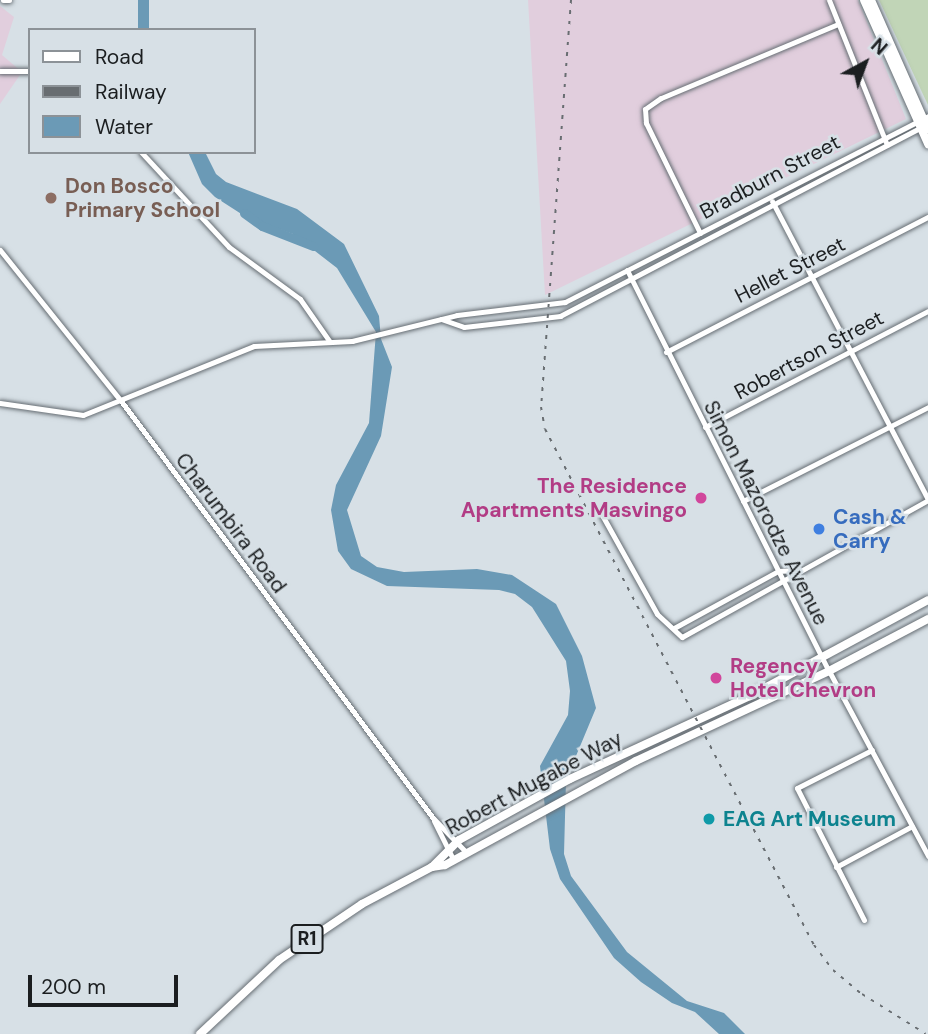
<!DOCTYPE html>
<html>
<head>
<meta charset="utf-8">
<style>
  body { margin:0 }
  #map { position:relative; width:928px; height:1034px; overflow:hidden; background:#d7e0e6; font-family:"DM Sans",sans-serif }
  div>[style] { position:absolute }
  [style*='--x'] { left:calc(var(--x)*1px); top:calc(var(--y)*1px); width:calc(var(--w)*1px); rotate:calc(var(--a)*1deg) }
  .industrial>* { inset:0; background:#e1cedd }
  .green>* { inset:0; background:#c1d5b7 }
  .water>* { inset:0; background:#6b9ab6; transform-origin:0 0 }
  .river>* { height:9px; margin:-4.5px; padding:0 4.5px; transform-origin:4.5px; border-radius:4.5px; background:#6b9ab6 }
  .roads { filter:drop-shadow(0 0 2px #666d73) drop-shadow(0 0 2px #666d73) }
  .minor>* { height:5px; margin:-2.5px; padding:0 2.5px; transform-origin:2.5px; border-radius:2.5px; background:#fff }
  .highway>* { height:8px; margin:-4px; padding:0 4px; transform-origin:4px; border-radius:4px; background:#fff }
  .rail>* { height:2px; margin-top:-1px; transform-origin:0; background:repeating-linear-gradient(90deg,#686d71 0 3.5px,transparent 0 10.5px) }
  .dots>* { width:19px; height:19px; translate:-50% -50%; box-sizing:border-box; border:4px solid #d7e0e6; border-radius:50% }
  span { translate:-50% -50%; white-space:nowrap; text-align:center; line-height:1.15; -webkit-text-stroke:5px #d7e0e6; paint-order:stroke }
  .shield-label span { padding:2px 5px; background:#d7e0e6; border:2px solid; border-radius:5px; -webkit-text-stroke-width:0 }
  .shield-label { font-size:19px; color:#1b1e20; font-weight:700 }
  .street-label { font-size:21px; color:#1b1e20 }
  .education-label { font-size:21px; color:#785e54; font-weight:700 }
  .left { translate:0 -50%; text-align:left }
  .hotel-label { font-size:21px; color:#b23c85; font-weight:700 }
  .right { translate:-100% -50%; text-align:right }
  .shop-label { font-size:21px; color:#366cbe; font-weight:700 }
  .culture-label { font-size:21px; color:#0d838f; font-weight:700 }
  .legend { position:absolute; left:28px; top:28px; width:228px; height:126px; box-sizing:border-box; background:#d7e0e6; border:2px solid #8c9297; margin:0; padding:9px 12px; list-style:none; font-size:21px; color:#1b1e20 }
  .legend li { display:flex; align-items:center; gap:14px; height:35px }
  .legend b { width:35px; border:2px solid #8c9297 }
  .north { position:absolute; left:830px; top:28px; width:70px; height:70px; -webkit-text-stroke:5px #d7e0e6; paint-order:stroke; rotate:41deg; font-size:19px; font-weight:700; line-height:28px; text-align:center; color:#1b1e20 }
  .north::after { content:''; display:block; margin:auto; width:24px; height:32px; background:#1b1e20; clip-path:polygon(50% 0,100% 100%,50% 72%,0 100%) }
  .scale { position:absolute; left:28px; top:975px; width:150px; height:32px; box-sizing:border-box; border:4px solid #1b1e20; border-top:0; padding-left:9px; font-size:21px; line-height:24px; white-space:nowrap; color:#1b1e20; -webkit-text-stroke:5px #d7e0e6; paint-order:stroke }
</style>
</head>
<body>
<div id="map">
  <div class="industrial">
    <i style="clip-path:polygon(528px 0,858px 0,906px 119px,545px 295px)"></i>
    <i style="clip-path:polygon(0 6px,14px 17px,2px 55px,22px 72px,0 104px)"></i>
  </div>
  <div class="green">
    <i style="clip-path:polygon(879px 0,928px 0,928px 105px)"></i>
  </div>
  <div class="water">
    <i style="left:138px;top:0;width:11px;height:30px"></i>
    <i style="clip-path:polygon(188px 152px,205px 152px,216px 174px,226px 182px,297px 209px,344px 244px,379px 316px,381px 339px,392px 367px,381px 436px,347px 510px,361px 556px,377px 567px,404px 572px,477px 569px,512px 575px,556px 604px,582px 656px,596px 708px,566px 780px,564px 854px,571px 876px,627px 952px,687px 1001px,724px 1013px,745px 1034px,719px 1034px,695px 1012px,672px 1003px,641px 982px,614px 958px,560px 879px,550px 849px,540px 766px,568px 715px,570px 691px,566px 661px,532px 607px,515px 594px,499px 590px,387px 586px,351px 569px,338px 551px,331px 510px,336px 485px,369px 423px,376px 332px,337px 268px,293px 234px,246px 217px,215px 197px,202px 184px)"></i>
  </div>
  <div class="river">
    <i style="--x:244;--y:213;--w:22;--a:36"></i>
    <i style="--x:262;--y:226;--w:55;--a:21.4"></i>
  </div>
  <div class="roads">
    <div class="minor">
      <i style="--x:3;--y:0;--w:6;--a:0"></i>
      <i style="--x:829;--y:0;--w:156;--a:68.2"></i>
      <i style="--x:0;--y:71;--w:30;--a:0"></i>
      <i style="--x:141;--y:152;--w:129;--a:47.2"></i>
      <i style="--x:229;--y:247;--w:88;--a:36.2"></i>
      <i style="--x:300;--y:299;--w:52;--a:55.1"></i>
      <i style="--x:772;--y:201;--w:336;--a:62.4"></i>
      <i style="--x:700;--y:233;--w:123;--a:-116.1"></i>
      <i style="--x:646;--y:123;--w:14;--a:-94"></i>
      <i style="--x:645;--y:109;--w:19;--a:-35"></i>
      <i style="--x:661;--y:98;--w:192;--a:-22.7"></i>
      <i style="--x:0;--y:250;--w:193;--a:51.3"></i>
      <i style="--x:121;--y:401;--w:521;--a:53.2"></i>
      <i style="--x:433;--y:818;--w:47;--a:45.9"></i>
      <i style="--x:627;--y:270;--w:449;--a:63.3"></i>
      <i style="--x:829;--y:671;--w:210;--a:61.8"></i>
      <i style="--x:441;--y:319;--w:24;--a:19"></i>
      <i style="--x:464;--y:327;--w:97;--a:-6.5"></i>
      <i style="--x:560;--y:316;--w:407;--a:-27.6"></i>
      <i style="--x:666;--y:352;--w:295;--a:-27.3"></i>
      <i style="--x:0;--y:403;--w:84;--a:8.2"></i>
      <i style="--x:83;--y:415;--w:184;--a:-22"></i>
      <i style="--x:254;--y:346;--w:98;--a:-2.9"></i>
      <i style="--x:352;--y:341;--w:108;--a:-13.9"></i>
      <i style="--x:457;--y:315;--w:109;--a:-6.9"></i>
      <i style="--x:565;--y:302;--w:408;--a:-27.1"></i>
      <i style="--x:705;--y:427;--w:251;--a:-27.5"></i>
      <i style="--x:743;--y:501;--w:208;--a:-26.9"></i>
      <i style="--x:602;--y:515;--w:113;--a:60.9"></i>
      <i style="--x:657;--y:614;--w:34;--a:43"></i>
      <i style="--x:682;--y:637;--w:282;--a:-29.1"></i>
      <i style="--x:674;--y:628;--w:119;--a:-28.7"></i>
      <i style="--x:778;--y:571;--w:18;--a:-3"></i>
      <i style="--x:434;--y:821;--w:42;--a:63.4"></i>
      <i style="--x:836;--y:867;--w:86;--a:-28.3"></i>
      <i style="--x:864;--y:920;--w:148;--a:-116.9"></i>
      <i style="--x:797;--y:788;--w:84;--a:-26.9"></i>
    </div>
    <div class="highway">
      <i style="--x:864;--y:0;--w:158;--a:66"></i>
      <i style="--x:871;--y:0;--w:141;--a:66.2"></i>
      <i style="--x:432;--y:867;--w:38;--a:-45"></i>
      <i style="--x:459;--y:840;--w:127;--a:-28.8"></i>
      <i style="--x:570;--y:779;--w:198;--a:-24.8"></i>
      <i style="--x:750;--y:696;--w:202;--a:-28.3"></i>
      <i style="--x:200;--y:1034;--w:108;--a:-43.1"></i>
      <i style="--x:279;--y:960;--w:100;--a:-34"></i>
      <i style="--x:362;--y:904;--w:79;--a:-27.9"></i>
      <i style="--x:432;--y:867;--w:13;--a:-9"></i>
      <i style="--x:445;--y:865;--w:217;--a:-28.6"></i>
      <i style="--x:636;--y:761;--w:213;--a:-25"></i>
      <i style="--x:829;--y:671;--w:112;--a:-27.7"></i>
    </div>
  </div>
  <div class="rail">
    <i style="--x:571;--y:0;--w:408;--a:94.2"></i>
    <i style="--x:541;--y:407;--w:22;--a:80"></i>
    <i style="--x:545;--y:429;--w:582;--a:62.47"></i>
    <i style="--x:814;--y:945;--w:31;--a:53"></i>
    <i style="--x:833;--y:970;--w:38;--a:40"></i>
    <i style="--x:862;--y:994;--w:75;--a:32"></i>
  </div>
  <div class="dots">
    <i style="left:51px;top:198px;background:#8d6e63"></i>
    <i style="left:701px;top:498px;background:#d1479c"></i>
    <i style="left:819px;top:529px;background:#3f7fe0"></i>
    <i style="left:716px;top:678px;background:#d1479c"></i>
    <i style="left:709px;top:819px;background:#0f9aa8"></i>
  </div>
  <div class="shield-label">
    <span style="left:307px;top:939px">R1</span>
  </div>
  <div class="street-label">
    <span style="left:770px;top:177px;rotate:-28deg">Bradburn Street</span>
    <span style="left:790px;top:270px;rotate:-27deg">Hellet Street</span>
    <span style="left:809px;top:355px;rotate:-28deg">Robertson Street</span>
    <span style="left:766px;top:513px;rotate:63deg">Simon Mazorodze Avenue</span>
    <span style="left:231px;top:523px;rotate:53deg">Charumbira Road</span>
    <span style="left:534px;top:783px;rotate:-28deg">Robert Mugabe Way</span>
  </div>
  <div class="education-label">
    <span class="left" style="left:65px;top:198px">Don Bosco<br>Primary School</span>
  </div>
  <div class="hotel-label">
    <span class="right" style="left:687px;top:498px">The Residence<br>Apartments Masvingo</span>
    <span class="left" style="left:730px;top:678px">Regency<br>Hotel Chevron</span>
  </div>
  <div class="shop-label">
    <span class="left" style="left:833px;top:529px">Cash &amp;<br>Carry</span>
  </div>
  <div class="culture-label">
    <span class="left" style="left:723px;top:819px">EAG Art Museum</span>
  </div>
  <ul class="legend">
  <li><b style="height:9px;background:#fff"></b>Road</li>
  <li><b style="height:9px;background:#686d71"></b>Railway</li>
  <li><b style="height:19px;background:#6b9ab6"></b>Water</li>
  </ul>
  <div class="north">N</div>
  <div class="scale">200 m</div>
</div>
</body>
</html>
